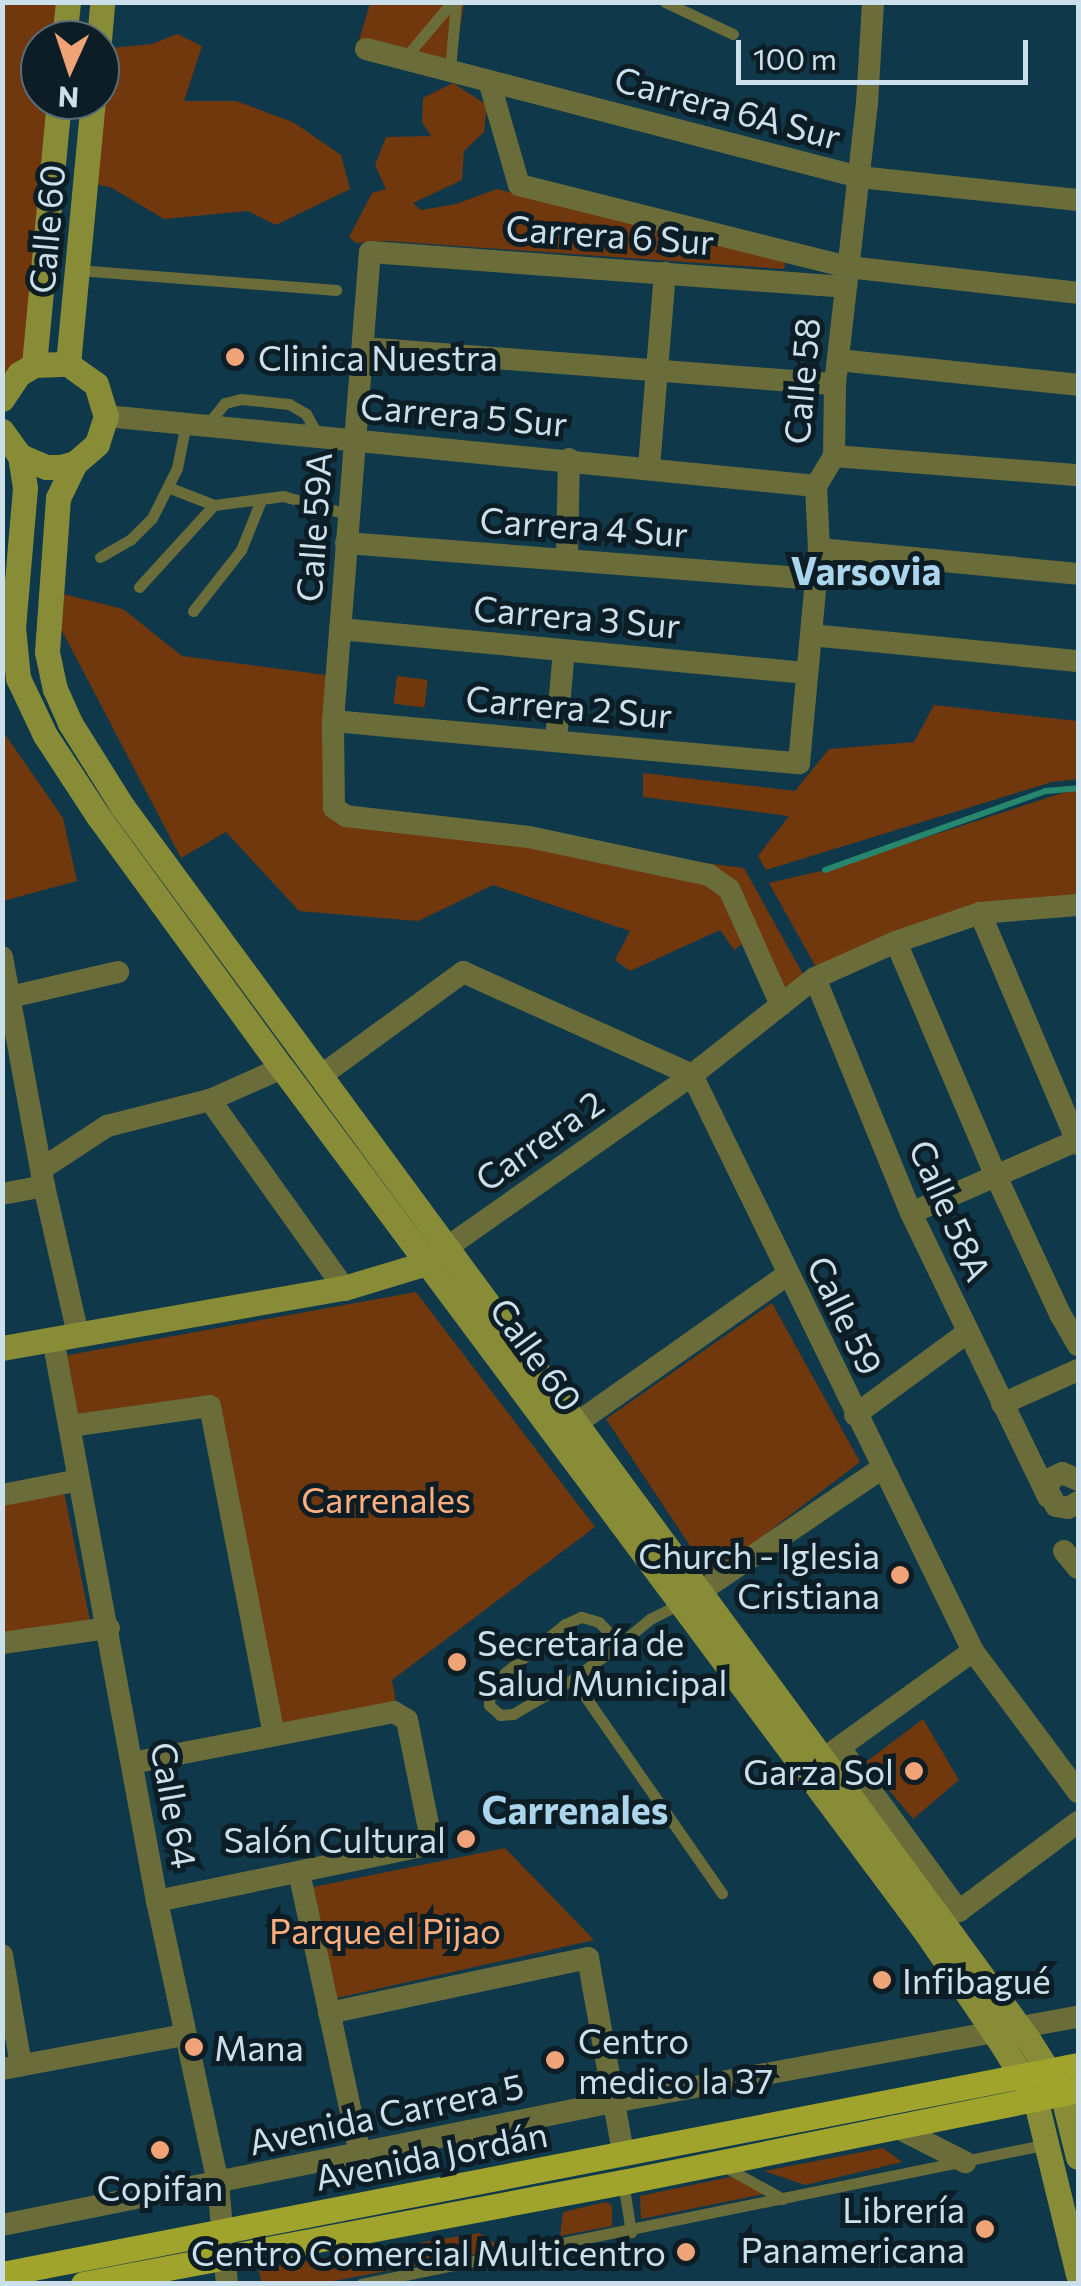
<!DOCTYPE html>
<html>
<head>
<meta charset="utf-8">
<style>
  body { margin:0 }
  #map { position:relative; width:1081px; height:2286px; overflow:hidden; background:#0f384a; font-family:Commissioner,sans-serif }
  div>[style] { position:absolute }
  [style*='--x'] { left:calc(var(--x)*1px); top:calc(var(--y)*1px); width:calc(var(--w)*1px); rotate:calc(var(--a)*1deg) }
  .green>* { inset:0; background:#71370d; transform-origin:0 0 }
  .stream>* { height:6px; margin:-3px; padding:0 3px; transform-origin:3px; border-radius:3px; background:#27876d }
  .lane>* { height:11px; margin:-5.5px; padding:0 5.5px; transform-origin:5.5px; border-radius:5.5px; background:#6a6d3a }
  .street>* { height:22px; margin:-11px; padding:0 11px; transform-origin:11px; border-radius:11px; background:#6a6d3a }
  .secondary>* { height:25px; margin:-12.5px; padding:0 12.5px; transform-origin:12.5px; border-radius:12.5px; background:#898c36 }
  .primary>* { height:25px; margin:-12.5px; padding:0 12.5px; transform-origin:12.5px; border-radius:12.5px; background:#a0a42d }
  .secondary-bridge>* { height:25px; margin:-12.5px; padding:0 12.5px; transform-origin:12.5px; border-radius:12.5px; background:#898c36 }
  .dots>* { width:28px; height:28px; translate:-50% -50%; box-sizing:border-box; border:5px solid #0d1d25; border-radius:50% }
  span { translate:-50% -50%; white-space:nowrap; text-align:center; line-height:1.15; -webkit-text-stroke:10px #0d1d25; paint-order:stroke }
  .street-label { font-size:35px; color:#cbe0eb }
  .poi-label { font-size:35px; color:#cbe0eb }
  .left { translate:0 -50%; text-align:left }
  .right { translate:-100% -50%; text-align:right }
  .park-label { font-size:35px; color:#ffae7e }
  .neighbourhood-label { font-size:38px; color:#aad5ec; font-weight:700 }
  .frame { position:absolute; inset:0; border:5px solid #cbe0eb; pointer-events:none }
  .north { position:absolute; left:20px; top:20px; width:100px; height:100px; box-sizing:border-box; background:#0d1d25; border:2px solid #596b74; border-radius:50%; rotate:183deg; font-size:28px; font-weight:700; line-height:40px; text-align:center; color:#cbe0eb }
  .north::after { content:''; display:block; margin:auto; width:35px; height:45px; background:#efa376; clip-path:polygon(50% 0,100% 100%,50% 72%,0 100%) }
  .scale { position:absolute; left:736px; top:40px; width:292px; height:45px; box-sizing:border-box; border:5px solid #cbe0eb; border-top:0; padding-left:12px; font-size:30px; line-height:35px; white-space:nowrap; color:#cbe0eb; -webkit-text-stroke:8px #0d1d25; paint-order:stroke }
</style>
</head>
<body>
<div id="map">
  <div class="green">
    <i style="clip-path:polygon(3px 3px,60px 3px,56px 40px,40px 40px,40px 100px,51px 100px,28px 360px,3px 384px)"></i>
    <i style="clip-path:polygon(370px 3px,464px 3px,455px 60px,358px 44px)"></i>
    <i style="clip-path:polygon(177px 34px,202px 46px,184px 101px,236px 101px,293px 122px,341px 155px,350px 189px,276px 225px,248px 211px,164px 219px,112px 188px,92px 183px,110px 48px,152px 44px)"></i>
    <i style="clip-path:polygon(453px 83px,487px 105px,484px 132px,464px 151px,462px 180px,413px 203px,421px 210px,456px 204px,497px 189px,786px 260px,784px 269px,387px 241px,356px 243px,349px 237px,372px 193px,386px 189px,375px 165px,386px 137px,431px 136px,422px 122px,423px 98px)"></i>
    <i style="clip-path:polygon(59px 593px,123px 609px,182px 656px,333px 676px,334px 815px,744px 868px,804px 976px,784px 992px,753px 936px,734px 950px,720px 930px,630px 971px,615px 960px,630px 931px,493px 885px,418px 921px,299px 911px,226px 832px,181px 858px,60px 627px)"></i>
    <i style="left:397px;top:676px;width:31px;height:28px;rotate:7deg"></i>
    <i style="clip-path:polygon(934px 705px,1077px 721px,1078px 717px,1078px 779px,1052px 782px,766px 870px,758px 856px,789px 816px,643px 797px,643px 773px,795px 791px,829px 749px,914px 742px)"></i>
    <i style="clip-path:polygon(2px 730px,63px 818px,77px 881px,3px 901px)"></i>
    <i style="clip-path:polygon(1078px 788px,1078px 900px,991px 905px,817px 969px,769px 883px,825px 870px)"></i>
    <i style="clip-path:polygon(416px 1292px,595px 1527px,392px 1680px,397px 1707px,275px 1729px,215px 1399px,75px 1423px,63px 1356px)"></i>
    <i style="clip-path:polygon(772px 1303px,860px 1462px,710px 1576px,606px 1419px)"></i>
    <i style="clip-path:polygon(63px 1487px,90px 1621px,3px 1638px,3px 1498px)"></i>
    <i style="clip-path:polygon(923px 1719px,959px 1780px,913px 1819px,866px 1762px)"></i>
    <i style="clip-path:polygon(505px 1848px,594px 1940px,337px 1998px,313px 1887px)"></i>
    <i style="clip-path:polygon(883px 2148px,902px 2162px,805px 2185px,764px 2171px)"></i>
    <i style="clip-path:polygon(735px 2176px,774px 2192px,641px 2219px,640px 2196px)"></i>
    <i style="clip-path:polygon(606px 2202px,612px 2206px,612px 2226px,560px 2236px,563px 2212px)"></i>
    <i style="clip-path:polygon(479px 2233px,504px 2249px,323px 2283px,262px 2283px,258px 2269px)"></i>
  </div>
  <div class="stream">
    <i style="--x:825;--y:870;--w:235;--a:-19.7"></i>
    <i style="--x:1046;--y:791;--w:32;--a:-5"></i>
  </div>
  <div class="lane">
    <i style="--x:665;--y:2;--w:75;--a:25.2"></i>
    <i style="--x:404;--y:59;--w:75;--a:-49.9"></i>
    <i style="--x:450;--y:70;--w:68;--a:-85"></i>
    <i style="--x:77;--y:270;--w:260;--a:4.4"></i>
    <i style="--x:207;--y:425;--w:28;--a:-51"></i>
    <i style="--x:225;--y:403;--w:16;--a:-14"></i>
    <i style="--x:241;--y:399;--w:48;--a:5.9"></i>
    <i style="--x:289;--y:404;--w:20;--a:30"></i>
    <i style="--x:306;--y:414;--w:23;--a:61"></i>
    <i style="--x:170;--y:488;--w:47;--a:21.1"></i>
    <i style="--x:214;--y:505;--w:70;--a:-7.4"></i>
    <i style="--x:283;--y:496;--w:66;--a:15.7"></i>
    <i style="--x:100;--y:557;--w:34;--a:-30"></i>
    <i style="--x:130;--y:540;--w:31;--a:-45"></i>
    <i style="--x:152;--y:518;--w:56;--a:-63.4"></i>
    <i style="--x:177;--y:468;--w:46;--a:-78.7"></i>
    <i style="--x:139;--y:587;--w:111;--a:-47.6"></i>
    <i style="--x:193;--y:611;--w:78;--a:-51.8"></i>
    <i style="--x:241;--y:550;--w:54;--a:-68.2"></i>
    <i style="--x:620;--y:1644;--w:30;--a:-134"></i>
    <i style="--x:599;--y:1622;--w:19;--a:-164"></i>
    <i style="--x:581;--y:1617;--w:17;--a:156"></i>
    <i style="--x:565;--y:1624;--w:97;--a:140.9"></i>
    <i style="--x:490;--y:1685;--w:20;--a:93"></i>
    <i style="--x:489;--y:1705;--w:15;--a:42"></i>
    <i style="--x:500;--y:1715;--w:13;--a:-4"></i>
    <i style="--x:513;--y:1714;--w:69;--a:-30.3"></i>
    <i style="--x:573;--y:1679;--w:59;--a:-36.7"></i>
    <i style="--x:620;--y:1644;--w:39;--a:-40"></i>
    <i style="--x:650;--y:1619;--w:34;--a:-27"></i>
    <i style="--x:573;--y:1679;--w:261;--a:55.2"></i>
    <i style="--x:725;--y:2167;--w:66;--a:28.9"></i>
    <i style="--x:623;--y:2182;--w:51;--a:80.9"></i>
    <i style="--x:361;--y:2284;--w:701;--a:-11.52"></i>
  </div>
  <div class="street">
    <i style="--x:366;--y:49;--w:509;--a:14.55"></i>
    <i style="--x:859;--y:177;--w:220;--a:6"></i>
    <i style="--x:489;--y:81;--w:108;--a:73.9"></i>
    <i style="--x:519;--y:185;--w:339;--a:14"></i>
    <i style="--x:848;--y:267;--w:231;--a:6.4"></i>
    <i style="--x:364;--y:348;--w:472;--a:4.4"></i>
    <i style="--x:838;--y:360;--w:241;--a:5.9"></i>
    <i style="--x:106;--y:416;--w:713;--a:5.63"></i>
    <i style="--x:834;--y:456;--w:245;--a:4.5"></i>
    <i style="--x:649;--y:467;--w:195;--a:-85.3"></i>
    <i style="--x:346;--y:543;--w:471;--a:4.4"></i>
    <i style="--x:819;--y:549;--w:260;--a:5.5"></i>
    <i style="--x:567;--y:559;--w:100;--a:-88.9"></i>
    <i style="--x:340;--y:629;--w:469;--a:5.4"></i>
    <i style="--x:811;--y:635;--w:268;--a:5.6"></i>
    <i style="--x:333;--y:721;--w:468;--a:5.2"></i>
    <i style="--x:799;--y:763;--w:215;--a:-84.7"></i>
    <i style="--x:819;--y:549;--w:63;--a:-92.7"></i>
    <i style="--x:816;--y:486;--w:35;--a:-59"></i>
    <i style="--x:834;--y:456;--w:72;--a:-89.2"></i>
    <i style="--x:835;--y:384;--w:282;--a:-83.5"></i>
    <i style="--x:867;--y:104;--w:102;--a:-86.6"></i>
    <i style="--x:556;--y:740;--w:90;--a:-84.9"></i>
    <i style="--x:980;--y:913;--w:251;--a:67"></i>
    <i style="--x:896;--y:942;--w:254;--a:66.9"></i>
    <i style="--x:996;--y:1176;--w:152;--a:65.1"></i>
    <i style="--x:1060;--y:1314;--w:36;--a:60"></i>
    <i style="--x:2;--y:957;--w:233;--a:79.6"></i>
    <i style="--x:44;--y:1186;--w:152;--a:77.1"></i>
    <i style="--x:815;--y:978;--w:254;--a:67.8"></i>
    <i style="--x:911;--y:1213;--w:315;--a:64.2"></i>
    <i style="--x:10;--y:997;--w:111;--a:-13"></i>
    <i style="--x:781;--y:1005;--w:127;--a:-114.1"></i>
    <i style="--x:729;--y:889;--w:24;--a:-145"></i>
    <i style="--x:709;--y:875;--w:184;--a:-168.1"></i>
    <i style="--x:529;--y:837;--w:184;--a:-173.5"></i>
    <i style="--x:346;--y:816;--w:14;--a:-146"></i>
    <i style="--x:334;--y:808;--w:87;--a:-90.7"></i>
    <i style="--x:333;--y:721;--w:470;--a:-85.5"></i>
    <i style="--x:370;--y:252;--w:476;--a:4.2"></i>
    <i style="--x:322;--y:1075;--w:175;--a:-36.1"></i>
    <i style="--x:463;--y:972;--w:251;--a:24.2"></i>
    <i style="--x:692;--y:1075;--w:641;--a:63.99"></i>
    <i style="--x:973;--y:1651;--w:176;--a:53.3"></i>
    <i style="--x:210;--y:1100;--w:231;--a:54.5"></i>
    <i style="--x:43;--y:1168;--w:77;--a:-33.3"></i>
    <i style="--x:107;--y:1126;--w:106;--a:-14.2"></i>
    <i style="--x:210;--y:1100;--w:79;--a:-24"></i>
    <i style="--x:2;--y:1194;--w:43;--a:-10.8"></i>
    <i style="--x:911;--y:1213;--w:182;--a:-23.6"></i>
    <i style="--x:449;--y:1246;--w:297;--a:-35.1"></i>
    <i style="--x:692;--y:1075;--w:157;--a:-38.3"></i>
    <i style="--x:815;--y:978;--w:89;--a:-24"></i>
    <i style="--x:896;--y:942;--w:89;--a:-19"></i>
    <i style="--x:980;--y:913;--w:98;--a:-4.7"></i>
    <i style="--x:53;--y:1339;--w:572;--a:79.52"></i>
    <i style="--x:157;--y:1901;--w:289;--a:77.8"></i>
    <i style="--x:218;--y:2183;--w:101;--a:84.9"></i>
    <i style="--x:1002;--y:1404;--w:83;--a:-24.1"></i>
    <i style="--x:855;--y:1415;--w:140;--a:-36.3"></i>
    <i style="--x:577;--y:1423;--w:258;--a:-35.2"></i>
    <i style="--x:70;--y:1426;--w:141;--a:-8.1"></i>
    <i style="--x:210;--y:1406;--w:335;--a:79"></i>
    <i style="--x:1078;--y:1480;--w:17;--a:-156"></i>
    <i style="--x:1062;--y:1473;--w:11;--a:153"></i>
    <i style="--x:1052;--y:1478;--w:12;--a:114"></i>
    <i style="--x:1047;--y:1489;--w:19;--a:62"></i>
    <i style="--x:1056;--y:1506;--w:12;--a:9"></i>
    <i style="--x:1068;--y:1508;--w:12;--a:-31"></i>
    <i style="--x:2;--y:1495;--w:78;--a:-11"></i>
    <i style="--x:1064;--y:1551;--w:22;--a:51"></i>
    <i style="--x:685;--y:1602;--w:237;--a:-34.2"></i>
    <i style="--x:2;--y:1643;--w:108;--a:-8"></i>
    <i style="--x:840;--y:1748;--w:202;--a:53.9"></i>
    <i style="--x:959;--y:1911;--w:149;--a:-36.8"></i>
    <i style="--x:830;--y:1754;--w:176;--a:-35.8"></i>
    <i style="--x:132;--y:1763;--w:267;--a:-11"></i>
    <i style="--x:394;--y:1712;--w:15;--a:32"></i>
    <i style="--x:407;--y:1720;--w:126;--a:78.6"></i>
    <i style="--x:432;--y:1844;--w:281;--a:168.3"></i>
    <i style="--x:299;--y:1872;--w:289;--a:77.8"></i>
    <i style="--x:2;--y:1955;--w:112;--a:80.2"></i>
    <i style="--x:329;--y:2013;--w:265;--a:-12"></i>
    <i style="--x:588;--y:1958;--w:197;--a:79.8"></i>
    <i style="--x:2;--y:2069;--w:185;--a:-10.6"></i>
    <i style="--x:894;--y:2126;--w:80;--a:26.9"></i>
    <i style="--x:2;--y:2225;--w:623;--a:-11.38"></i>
    <i style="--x:613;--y:2102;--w:473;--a:-10.4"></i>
  </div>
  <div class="secondary">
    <i style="--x:64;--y:40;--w:38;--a:-84"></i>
    <i style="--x:99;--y:40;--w:38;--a:-85"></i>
    <i style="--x:68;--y:364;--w:265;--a:-84.6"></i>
    <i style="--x:34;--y:365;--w:266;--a:-84.6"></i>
    <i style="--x:2;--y:399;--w:30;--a:-56"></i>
    <i style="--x:19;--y:374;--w:17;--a:-31"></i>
    <i style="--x:34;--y:365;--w:34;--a:-2"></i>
    <i style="--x:68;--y:364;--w:34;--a:36"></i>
    <i style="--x:96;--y:384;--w:34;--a:73"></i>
    <i style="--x:106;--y:416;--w:29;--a:108"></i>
    <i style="--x:97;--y:444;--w:29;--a:139"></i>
    <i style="--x:75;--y:463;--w:15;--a:164"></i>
    <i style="--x:61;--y:467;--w:15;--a:180"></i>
    <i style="--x:46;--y:467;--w:28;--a:-157"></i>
    <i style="--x:20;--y:456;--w:31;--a:-126"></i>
    <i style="--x:20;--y:456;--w:32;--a:81"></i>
    <i style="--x:25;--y:488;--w:140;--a:94.9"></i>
    <i style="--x:13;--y:627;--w:51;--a:84.4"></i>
    <i style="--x:18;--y:678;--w:63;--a:64.7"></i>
    <i style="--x:45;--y:735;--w:97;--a:56.8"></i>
    <i style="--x:98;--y:816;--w:312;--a:53.9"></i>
    <i style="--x:282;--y:1068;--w:1080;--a:53.32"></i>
    <i style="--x:75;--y:463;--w:39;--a:116"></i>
    <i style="--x:58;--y:498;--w:154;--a:94.1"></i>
    <i style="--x:47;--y:652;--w:38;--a:78"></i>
    <i style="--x:55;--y:689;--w:37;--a:66"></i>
    <i style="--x:70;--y:723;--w:98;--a:57.9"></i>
    <i style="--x:122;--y:806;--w:1388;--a:53.68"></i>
    <i style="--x:2;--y:1348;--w:347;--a:-10"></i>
    <i style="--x:344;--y:1288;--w:87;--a:-16.8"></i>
    <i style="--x:427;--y:1263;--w:16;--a:-38"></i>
    <i style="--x:1028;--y:2039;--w:64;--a:57.8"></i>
    <i style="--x:1062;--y:2093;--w:66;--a:76"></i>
    <i style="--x:1003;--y:2046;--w:61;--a:58.4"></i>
    <i style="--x:1035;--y:2098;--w:181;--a:76.3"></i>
  </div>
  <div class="primary">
    <i style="--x:2;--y:2274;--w:1096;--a:-10.99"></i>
    <i style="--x:83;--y:2284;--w:550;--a:-10.7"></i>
    <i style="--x:623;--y:2182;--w:464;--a:-11.4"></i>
  </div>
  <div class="secondary-bridge">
    <i style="--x:944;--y:1924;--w:142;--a:53.9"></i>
    <i style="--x:927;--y:1934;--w:135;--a:55.8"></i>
  </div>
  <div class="dots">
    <i style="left:235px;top:357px;background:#efa376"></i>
    <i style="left:900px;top:1575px;background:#efa376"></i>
    <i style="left:457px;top:1662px;background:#efa376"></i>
    <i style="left:914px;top:1771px;background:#efa376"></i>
    <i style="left:466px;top:1839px;background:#efa376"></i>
    <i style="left:882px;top:1980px;background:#efa376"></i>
    <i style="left:194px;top:2047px;background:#efa376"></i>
    <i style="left:555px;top:2060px;background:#efa376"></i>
    <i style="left:160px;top:2150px;background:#efa376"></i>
    <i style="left:985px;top:2229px;background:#efa376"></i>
    <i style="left:686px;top:2252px;background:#efa376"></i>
  </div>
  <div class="street-label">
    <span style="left:728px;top:107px;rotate:15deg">Carrera 6A Sur</span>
    <span style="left:46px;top:229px;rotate:-85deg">Calle 60</span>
    <span style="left:610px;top:234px;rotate:4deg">Carrera 6 Sur</span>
    <span style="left:801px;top:381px;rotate:-85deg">Calle 58</span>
    <span style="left:464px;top:414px;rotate:5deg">Carrera 5 Sur</span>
    <span style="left:584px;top:526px;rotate:4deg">Carrera 4 Sur</span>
    <span style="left:313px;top:527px;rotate:-86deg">Calle 59A</span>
    <span style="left:577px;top:616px;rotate:5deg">Carrera 3 Sur</span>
    <span style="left:569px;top:706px;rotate:5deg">Carrera 2 Sur</span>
    <span style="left:539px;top:1140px;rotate:-35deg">Carrera 2</span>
    <span style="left:951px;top:1210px;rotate:66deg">Calle 58A</span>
    <span style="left:846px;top:1315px;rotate:64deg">Calle 59</span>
    <span style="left:537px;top:1354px;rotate:54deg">Calle 60</span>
    <span style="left:175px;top:1805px;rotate:80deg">Calle 64</span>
    <span style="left:386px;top:2113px;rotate:-12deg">Avenida Carrera 5</span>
    <span style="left:431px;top:2155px;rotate:-11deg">Avenida Jordán</span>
  </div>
  <div class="poi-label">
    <span class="left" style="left:258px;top:357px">Clinica Nuestra</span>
    <span class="right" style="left:880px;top:1575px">Church - Iglesia<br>Cristiana</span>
    <span class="left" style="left:477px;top:1662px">Secretaría de<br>Salud Municipal</span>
    <span class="right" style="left:894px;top:1771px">Garza Sol</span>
    <span class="right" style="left:446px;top:1839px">Salón Cultural</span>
    <span class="left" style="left:902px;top:1980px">Infibagué</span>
    <span class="left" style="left:578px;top:2060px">Centro<br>medico la 37</span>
    <span class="left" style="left:214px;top:2047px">Mana</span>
    <span style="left:160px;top:2187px">Copifan</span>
    <span class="right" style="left:965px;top:2229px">Librería<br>Panamericana</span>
    <span class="right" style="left:666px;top:2252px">Centro Comercial Multicentro</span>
  </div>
  <div class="park-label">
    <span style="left:386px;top:1499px">Carrenales</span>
    <span style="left:385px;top:1930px">Parque el Pijao</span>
  </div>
  <div class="neighbourhood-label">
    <span style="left:866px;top:570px">Varsovia</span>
    <span style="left:575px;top:1809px">Carrenales</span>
  </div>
  <div class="frame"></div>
  <div class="north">N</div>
  <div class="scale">100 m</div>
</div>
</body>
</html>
